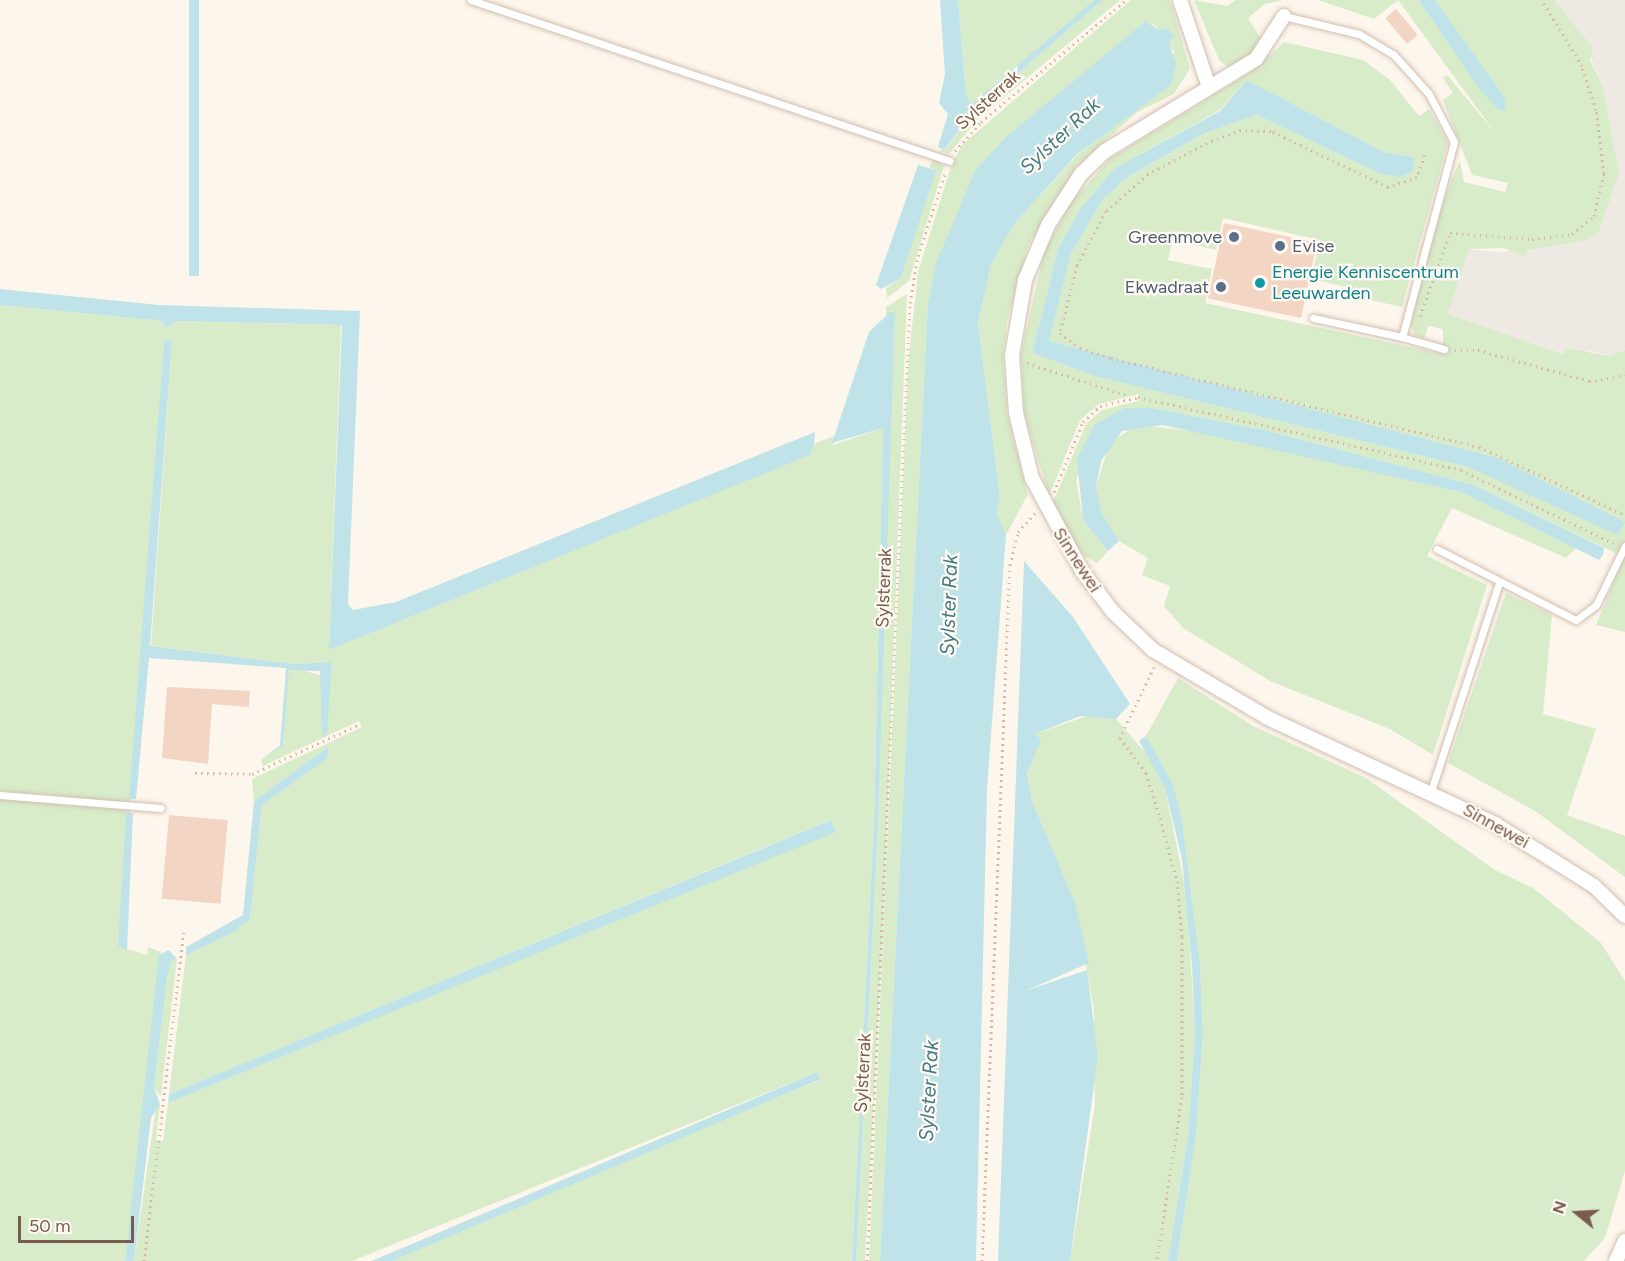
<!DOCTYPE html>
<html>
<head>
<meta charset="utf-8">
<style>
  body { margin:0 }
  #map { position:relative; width:1625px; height:1261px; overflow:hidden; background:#fdf6ec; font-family:Figtree,sans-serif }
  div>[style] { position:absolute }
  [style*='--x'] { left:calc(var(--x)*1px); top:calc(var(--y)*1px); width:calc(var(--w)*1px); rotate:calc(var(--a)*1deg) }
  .industrial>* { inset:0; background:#efe9e4 }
  .green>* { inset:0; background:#d8ecc9 }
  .water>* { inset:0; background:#bfe3e8; transform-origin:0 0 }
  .building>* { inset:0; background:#f3d5c3; transform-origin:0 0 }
  .path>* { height:3px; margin-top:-1.5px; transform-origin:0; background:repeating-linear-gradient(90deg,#d9b8a5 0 1.5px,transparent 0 6px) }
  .roads { filter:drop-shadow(0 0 2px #d1beb0) drop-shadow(0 0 2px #d1beb0) }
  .lane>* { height:7px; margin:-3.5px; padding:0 3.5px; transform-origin:3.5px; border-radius:3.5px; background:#fff }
  .street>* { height:14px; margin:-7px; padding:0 7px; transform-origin:7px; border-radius:7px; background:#fff }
  .dots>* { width:16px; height:16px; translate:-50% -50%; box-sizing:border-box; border:3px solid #fffaf3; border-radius:50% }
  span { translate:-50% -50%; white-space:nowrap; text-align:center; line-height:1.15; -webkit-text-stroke:4.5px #fffaf3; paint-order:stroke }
  .street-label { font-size:18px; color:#7a5c4d }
  .service-label { font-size:18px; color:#4e5e75 }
  .right { translate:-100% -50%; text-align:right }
  .left { translate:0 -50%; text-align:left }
  .culture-label { font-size:18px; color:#0d838f }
  .water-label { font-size:20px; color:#437c86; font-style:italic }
  .north { position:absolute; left:1547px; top:1183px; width:60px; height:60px; -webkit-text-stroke:4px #fffaf3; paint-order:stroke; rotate:288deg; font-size:16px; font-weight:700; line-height:24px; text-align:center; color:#7a5c4d }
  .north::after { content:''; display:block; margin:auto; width:21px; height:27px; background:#7a5c4d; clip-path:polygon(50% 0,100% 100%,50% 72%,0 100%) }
  .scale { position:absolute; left:18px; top:1216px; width:116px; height:27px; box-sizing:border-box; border:3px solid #7a5c4d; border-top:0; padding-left:8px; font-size:18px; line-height:21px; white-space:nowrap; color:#7a5c4d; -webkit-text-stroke:4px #fffaf3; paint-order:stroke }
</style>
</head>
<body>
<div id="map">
  <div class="industrial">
    <i style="clip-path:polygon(1554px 0,1625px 0,1625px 350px,1610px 356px,1591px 351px,1565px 354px,1448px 314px,1468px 249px,1501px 252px,1587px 240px,1619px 173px,1603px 87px,1586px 46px)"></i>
  </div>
  <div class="green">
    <i style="clip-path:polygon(958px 0,1094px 0,972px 104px,966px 97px)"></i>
    <i style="clip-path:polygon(1103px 0,1120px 0,977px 120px,949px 154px,938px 150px,945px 150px,976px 109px)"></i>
    <i style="clip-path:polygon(1131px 0,1170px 0,1190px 69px,1174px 94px,1136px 113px,1075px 168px,1028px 246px,1007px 320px,1003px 356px,1007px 415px,1028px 494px,1006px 535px,1000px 522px,982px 591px,1000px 496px,978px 324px,992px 262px,1016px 222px,1076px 156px,1136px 109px,1174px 52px,1155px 25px,1145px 22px,987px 158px,936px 263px,928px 301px,880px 1261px,869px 1261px,908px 364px,918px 272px,952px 163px,963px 144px)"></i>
    <i style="clip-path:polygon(1194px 0,1227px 6px,1236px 0,1283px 0,1265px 4px,1248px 18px,1263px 42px,1253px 54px,1228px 67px,1219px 60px)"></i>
    <i style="clip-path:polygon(evenodd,1318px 0,1419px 0,1454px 31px,1435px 0,1554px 0,1593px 48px,1590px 59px,1603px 87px,1619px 173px,1599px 232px,1587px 240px,1528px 250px,1525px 256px,1503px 248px,1469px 249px,1448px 314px,1564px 354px,1566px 348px,1610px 356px,1625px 350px,1625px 632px,1596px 625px,1624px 557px,1474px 485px,1264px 430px,1153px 408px,1125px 408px,1076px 479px,1083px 520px,1108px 551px,1097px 563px,1084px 556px,1051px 507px,1086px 424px,1102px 410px,1138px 401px,1139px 394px,1099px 404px,1080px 420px,1049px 496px,1024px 412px,1021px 354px,1044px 252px,1070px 203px,1111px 158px,1251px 72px,1284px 42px,1363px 60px,1390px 80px,1419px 116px,1429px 109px,1448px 142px,1402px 307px,1356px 297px,1347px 287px,1311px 279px,1320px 240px,1223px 218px,1216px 250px,1173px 240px,1168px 260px,1212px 269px,1205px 303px,1443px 354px,1443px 329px,1428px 326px,1425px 338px,1415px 336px,1411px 326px,1426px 253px,1452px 178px,1460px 161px,1464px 182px,1505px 192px,1508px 183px,1472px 175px,1443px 100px,1453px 93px,1443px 78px,1447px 75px,1496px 134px,1398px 0,1374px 19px,1318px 0,1247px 80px,1384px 152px,1414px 157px,1381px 174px,1257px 115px,1205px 133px,1129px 176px,1103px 199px,1071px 254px,1048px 341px,1498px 458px,1625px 522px,1468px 467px,1098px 377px,1032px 353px,1058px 249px,1080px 209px,1115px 168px,1220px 110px,1247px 80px)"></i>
    <i style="clip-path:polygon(933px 159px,944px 166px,909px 281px,887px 298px,886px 288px,901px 278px,935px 170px,929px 167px)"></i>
    <i style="clip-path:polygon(907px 294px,883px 926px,865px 1261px,856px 1261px,895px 313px,886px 316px,886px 307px)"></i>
    <i style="clip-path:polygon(0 305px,162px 321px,165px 328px,178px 321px,341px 325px,329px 650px,809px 455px,814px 444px,834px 436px,833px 445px,883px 428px,874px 822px,852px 1261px,371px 1261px,820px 1080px,817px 1072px,352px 1261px,134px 1261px,156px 1106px,160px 1104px,156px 1140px,163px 1141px,168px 1103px,836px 831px,830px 820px,169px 1094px,186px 955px,233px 933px,250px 919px,262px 805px,327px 759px,329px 746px,254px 801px,252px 779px,362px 727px,359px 721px,263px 766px,261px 760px,283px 745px,288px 673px,293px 668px,324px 676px,322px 736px,332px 662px,293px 664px,151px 646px,172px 341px,164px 340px,130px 802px,0 791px)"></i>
    <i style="clip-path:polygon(1138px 425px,1211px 433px,1461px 492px,1576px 548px,1566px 558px,1452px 508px,1427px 556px,1487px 585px,1433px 755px,1390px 729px,1270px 681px,1183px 628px,1164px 606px,1170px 586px,1142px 575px,1148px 558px,1119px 541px,1102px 513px,1096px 487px,1110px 442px)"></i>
    <i style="clip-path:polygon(1506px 593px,1552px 615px,1543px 714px,1596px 729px,1567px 815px,1625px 836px,1625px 877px,1535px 811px,1448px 763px)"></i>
    <i style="clip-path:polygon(1178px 678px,1253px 726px,1366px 778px,1495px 870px,1533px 888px,1601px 943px,1625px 981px,1625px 1171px,1605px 1238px,1584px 1261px,1177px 1261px,1196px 1136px,1203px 1035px,1200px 964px,1182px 821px,1146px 736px)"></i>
    <i style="clip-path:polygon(1090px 715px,1116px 719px,1150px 758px,1165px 788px,1187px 897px,1195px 1035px,1188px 1135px,1168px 1261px,1070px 1261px,1095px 1105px,1094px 1011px,1075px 902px,1032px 801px,1027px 773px,1040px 740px,1035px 734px)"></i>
    <i style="clip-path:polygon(0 799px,130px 810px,118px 946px,147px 955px,148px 947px,161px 952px,125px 1261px,0 1261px)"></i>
    <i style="clip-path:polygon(177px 959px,161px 1096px,154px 1088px,167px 978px,171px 961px)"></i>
  </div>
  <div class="water">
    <i style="left:189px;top:0;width:10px;height:276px"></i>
    <i style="clip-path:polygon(940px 0,958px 0,966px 96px,972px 104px,1094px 0,1103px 0,976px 109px,944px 150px,938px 147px,948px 114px,939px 103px,945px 74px)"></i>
    <i style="clip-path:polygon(1419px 0,1435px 0,1505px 98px,1506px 110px,1499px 110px,1479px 89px)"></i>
    <i style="clip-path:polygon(1146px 21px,1159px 30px,1167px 28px,1174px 36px,1169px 43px,1176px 65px,1170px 86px,1076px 155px,1016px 222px,992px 262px,978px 323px,1000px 496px,997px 514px,1006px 535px,987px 789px,976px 1261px,880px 1261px,928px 301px,936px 263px,975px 171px,1006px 137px)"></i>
    <i style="clip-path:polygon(1247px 80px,1384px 152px,1414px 157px,1413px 172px,1399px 177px,1381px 174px,1257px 115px,1205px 133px,1129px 176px,1103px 199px,1071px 254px,1049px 341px,1498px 458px,1625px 522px,1618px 535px,1468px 467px,1098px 377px,1032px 353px,1058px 249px,1080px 209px,1115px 168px,1220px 111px)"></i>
    <i style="clip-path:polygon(918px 165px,936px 170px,901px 278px,881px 289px,876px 285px)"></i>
    <i style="clip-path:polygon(0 289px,159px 305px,360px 311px,348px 604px,353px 610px,396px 602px,815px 432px,814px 444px,810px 455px,329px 650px,342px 325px,178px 321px,165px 328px,162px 321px,0 305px)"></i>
    <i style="clip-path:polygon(890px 312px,895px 313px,878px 822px,856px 1261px,852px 1261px,874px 822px,883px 428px,832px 443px,869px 332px)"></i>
    <i style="clip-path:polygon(164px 340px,172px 340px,150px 646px,293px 664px,332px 662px,327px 734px,322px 736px,320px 671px,289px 670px,283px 745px,261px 760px,280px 745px,286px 668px,149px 658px,136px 799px,129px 799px)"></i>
    <i style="clip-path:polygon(1125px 408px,1153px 408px,1264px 430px,1474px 485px,1604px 548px,1603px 555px,1599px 560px,1461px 492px,1163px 425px,1122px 431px,1101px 461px,1096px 487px,1102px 513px,1119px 541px,1108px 551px,1083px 520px,1077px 458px,1095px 424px)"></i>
    <i style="clip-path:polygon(1024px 561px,1073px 617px,1130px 704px,1116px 719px,1080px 716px,1035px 734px,1041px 740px,1027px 773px,1032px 801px,1075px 902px,1089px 963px,1025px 991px,1087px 970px,1098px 1056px,1070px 1261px,998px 1261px)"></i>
    <i style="clip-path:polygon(1146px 736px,1173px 785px,1182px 821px,1200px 964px,1203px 1035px,1196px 1136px,1177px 1261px,1168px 1261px,1188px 1135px,1195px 1035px,1192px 965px,1182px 859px,1165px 788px,1139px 741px)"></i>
    <i style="clip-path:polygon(329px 746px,327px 759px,262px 805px,250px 919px,233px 933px,186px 955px,186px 947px,243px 915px,254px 801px)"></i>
    <i style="clip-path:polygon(126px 813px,133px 813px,127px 950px,118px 946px)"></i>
    <i style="clip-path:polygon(831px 820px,836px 832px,168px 1103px,169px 1094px)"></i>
    <i style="clip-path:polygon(169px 950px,177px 959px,171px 961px,167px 978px,154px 1088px,160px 1104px,151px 1118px,134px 1261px,125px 1261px,159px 955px)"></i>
    <i style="left:817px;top:1072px;width:8px;height:502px;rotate:67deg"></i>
  </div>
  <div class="building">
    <i style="left:1396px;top:9px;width:34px;height:14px;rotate:50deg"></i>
    <i style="left:1224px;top:223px;width:95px;height:77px;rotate:12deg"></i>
    <i style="clip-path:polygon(167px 687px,250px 691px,249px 707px,212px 704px,208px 764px,162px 758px)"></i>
    <i style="left:169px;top:815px;width:59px;height:84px;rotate:5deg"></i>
  </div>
  <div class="path">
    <i style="--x:955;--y:151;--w:39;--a:-48"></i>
    <i style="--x:981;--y:122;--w:189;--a:-40.1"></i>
    <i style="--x:1425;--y:155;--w:23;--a:110"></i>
    <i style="--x:1417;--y:177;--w:31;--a:161"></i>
    <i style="--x:1388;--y:187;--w:130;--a:-154.4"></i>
    <i style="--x:1271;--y:131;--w:30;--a:-178"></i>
    <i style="--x:1241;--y:130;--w:36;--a:159"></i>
    <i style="--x:1207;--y:143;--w:67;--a:152.3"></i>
    <i style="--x:1148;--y:174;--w:56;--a:138.6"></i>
    <i style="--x:1106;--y:211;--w:61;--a:118.2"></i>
    <i style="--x:1077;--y:265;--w:70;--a:104"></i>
    <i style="--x:1060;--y:333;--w:25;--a:37"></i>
    <i style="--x:1080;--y:348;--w:33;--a:18"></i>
    <i style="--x:1111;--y:358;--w:379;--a:13.6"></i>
    <i style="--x:1479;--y:447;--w:161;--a:25"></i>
    <i style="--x:1420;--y:316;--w:88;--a:-70.1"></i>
    <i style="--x:1450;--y:233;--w:82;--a:4.2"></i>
    <i style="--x:1532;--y:239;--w:40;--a:-7.1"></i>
    <i style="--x:1572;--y:234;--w:28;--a:-39"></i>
    <i style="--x:1594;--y:216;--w:44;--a:-76.9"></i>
    <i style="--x:1604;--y:173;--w:64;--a:-97.2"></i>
    <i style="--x:1596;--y:110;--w:46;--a:-107.7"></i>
    <i style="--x:1582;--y:66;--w:77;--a:-121.2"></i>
    <i style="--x:1455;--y:350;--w:23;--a:0"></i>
    <i style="--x:1478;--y:350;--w:115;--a:15.6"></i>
    <i style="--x:1589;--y:381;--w:36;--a:-9"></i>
    <i style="--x:1027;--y:363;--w:107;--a:17.9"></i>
    <i style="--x:1054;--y:492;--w:76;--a:-67.5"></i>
    <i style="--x:1083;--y:422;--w:23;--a:-43"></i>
    <i style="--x:1100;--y:406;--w:39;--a:-13"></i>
    <i style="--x:1138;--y:397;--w:331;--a:12.7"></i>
    <i style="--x:1461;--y:470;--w:171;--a:25.7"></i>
    <i style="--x:1154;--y:667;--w:79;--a:115.6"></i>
    <i style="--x:1120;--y:738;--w:44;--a:53.4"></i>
    <i style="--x:1146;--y:773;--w:47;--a:72.7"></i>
    <i style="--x:1160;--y:818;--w:65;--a:74.9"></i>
    <i style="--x:1177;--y:881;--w:56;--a:84.9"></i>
    <i style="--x:1182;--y:937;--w:160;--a:90"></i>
    <i style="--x:1182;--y:1097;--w:166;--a:98.7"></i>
    <i style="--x:195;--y:773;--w:57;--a:1"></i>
    <i style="--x:252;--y:774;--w:119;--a:-24.8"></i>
    <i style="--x:144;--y:1261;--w:331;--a:-83.1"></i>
    <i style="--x:867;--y:1261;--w:959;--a:-87.43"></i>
    <i style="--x:910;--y:303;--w:48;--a:-80.3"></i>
    <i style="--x:918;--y:256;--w:89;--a:-71.8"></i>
    <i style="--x:982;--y:1261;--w:697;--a:-87.7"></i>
    <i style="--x:1010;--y:565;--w:34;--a:-76"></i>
    <i style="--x:1018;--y:532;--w:27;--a:-48"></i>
  </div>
  <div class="roads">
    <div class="lane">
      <i style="--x:471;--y:0;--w:505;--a:18.58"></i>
      <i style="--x:1284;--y:16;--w:77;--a:13.5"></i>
      <i style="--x:1359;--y:34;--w:41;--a:31"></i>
      <i style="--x:1394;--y:55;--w:52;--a:48.1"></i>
      <i style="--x:1429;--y:94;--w:54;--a:62.5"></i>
      <i style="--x:1454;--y:142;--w:202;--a:104.9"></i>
      <i style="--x:1402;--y:337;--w:91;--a:-167.9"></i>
      <i style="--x:1402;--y:337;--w:44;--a:15.9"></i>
      <i style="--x:1437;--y:549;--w:156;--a:27.1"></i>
      <i style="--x:1576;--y:620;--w:25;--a:-37"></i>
      <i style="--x:1596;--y:605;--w:66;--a:-63.8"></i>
      <i style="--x:1431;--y:791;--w:219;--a:-71.9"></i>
      <i style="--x:0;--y:795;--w:161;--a:4.6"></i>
    </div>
    <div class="street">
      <i style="--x:1180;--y:0;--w:89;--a:71.6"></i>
      <i style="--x:1284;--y:16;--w:51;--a:123.1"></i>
      <i style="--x:1256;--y:59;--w:177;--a:148.6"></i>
      <i style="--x:1105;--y:151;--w:33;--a:136"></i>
      <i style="--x:1081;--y:174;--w:61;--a:122.9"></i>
      <i style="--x:1048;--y:225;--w:60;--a:112.7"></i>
      <i style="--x:1025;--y:280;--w:76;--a:99.8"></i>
      <i style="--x:1012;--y:355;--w:58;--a:86.1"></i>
      <i style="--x:1016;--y:413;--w:67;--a:76.2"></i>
      <i style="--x:1032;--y:478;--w:106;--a:61.7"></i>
      <i style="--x:1082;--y:571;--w:51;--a:52.9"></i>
      <i style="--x:1113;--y:612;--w:55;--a:43.5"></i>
      <i style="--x:1153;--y:650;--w:134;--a:30.6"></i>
      <i style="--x:1268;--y:718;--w:251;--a:25"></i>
      <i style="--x:1495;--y:824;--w:117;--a:32.1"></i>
      <i style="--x:1594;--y:886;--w:43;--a:44.1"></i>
      <i style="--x:1616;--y:1261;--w:22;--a:-66"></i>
    </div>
  </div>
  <div class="dots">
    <i style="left:1234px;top:237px;background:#5c6f8a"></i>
    <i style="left:1280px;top:246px;background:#5c6f8a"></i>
    <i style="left:1260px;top:283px;background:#0f9aa8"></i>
    <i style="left:1221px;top:287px;background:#5c6f8a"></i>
  </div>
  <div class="street-label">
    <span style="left:988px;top:100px;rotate:-42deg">Sylsterrak</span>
    <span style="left:1077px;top:560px;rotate:57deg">Sinnewei</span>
    <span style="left:884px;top:588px;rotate:-88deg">Sylsterrak</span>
    <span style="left:1496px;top:826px;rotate:29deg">Sinnewei</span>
    <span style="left:863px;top:1073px;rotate:-87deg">Sylsterrak</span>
  </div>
  <div class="service-label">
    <span class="right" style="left:1222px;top:237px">Greenmove</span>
    <span class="left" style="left:1292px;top:246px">Evise</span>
    <span class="right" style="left:1209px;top:287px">Ekwadraat</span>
  </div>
  <div class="culture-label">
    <span class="left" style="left:1272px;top:283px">Energie Kenniscentrum<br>Leeuwarden</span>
  </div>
  <div class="water-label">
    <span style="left:1060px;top:136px;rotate:-43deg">Sylster Rak</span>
    <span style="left:949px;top:605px;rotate:-88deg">Sylster Rak</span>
    <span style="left:929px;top:1091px;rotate:-87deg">Sylster Rak</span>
  </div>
  <div class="north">N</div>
  <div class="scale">50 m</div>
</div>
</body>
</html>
